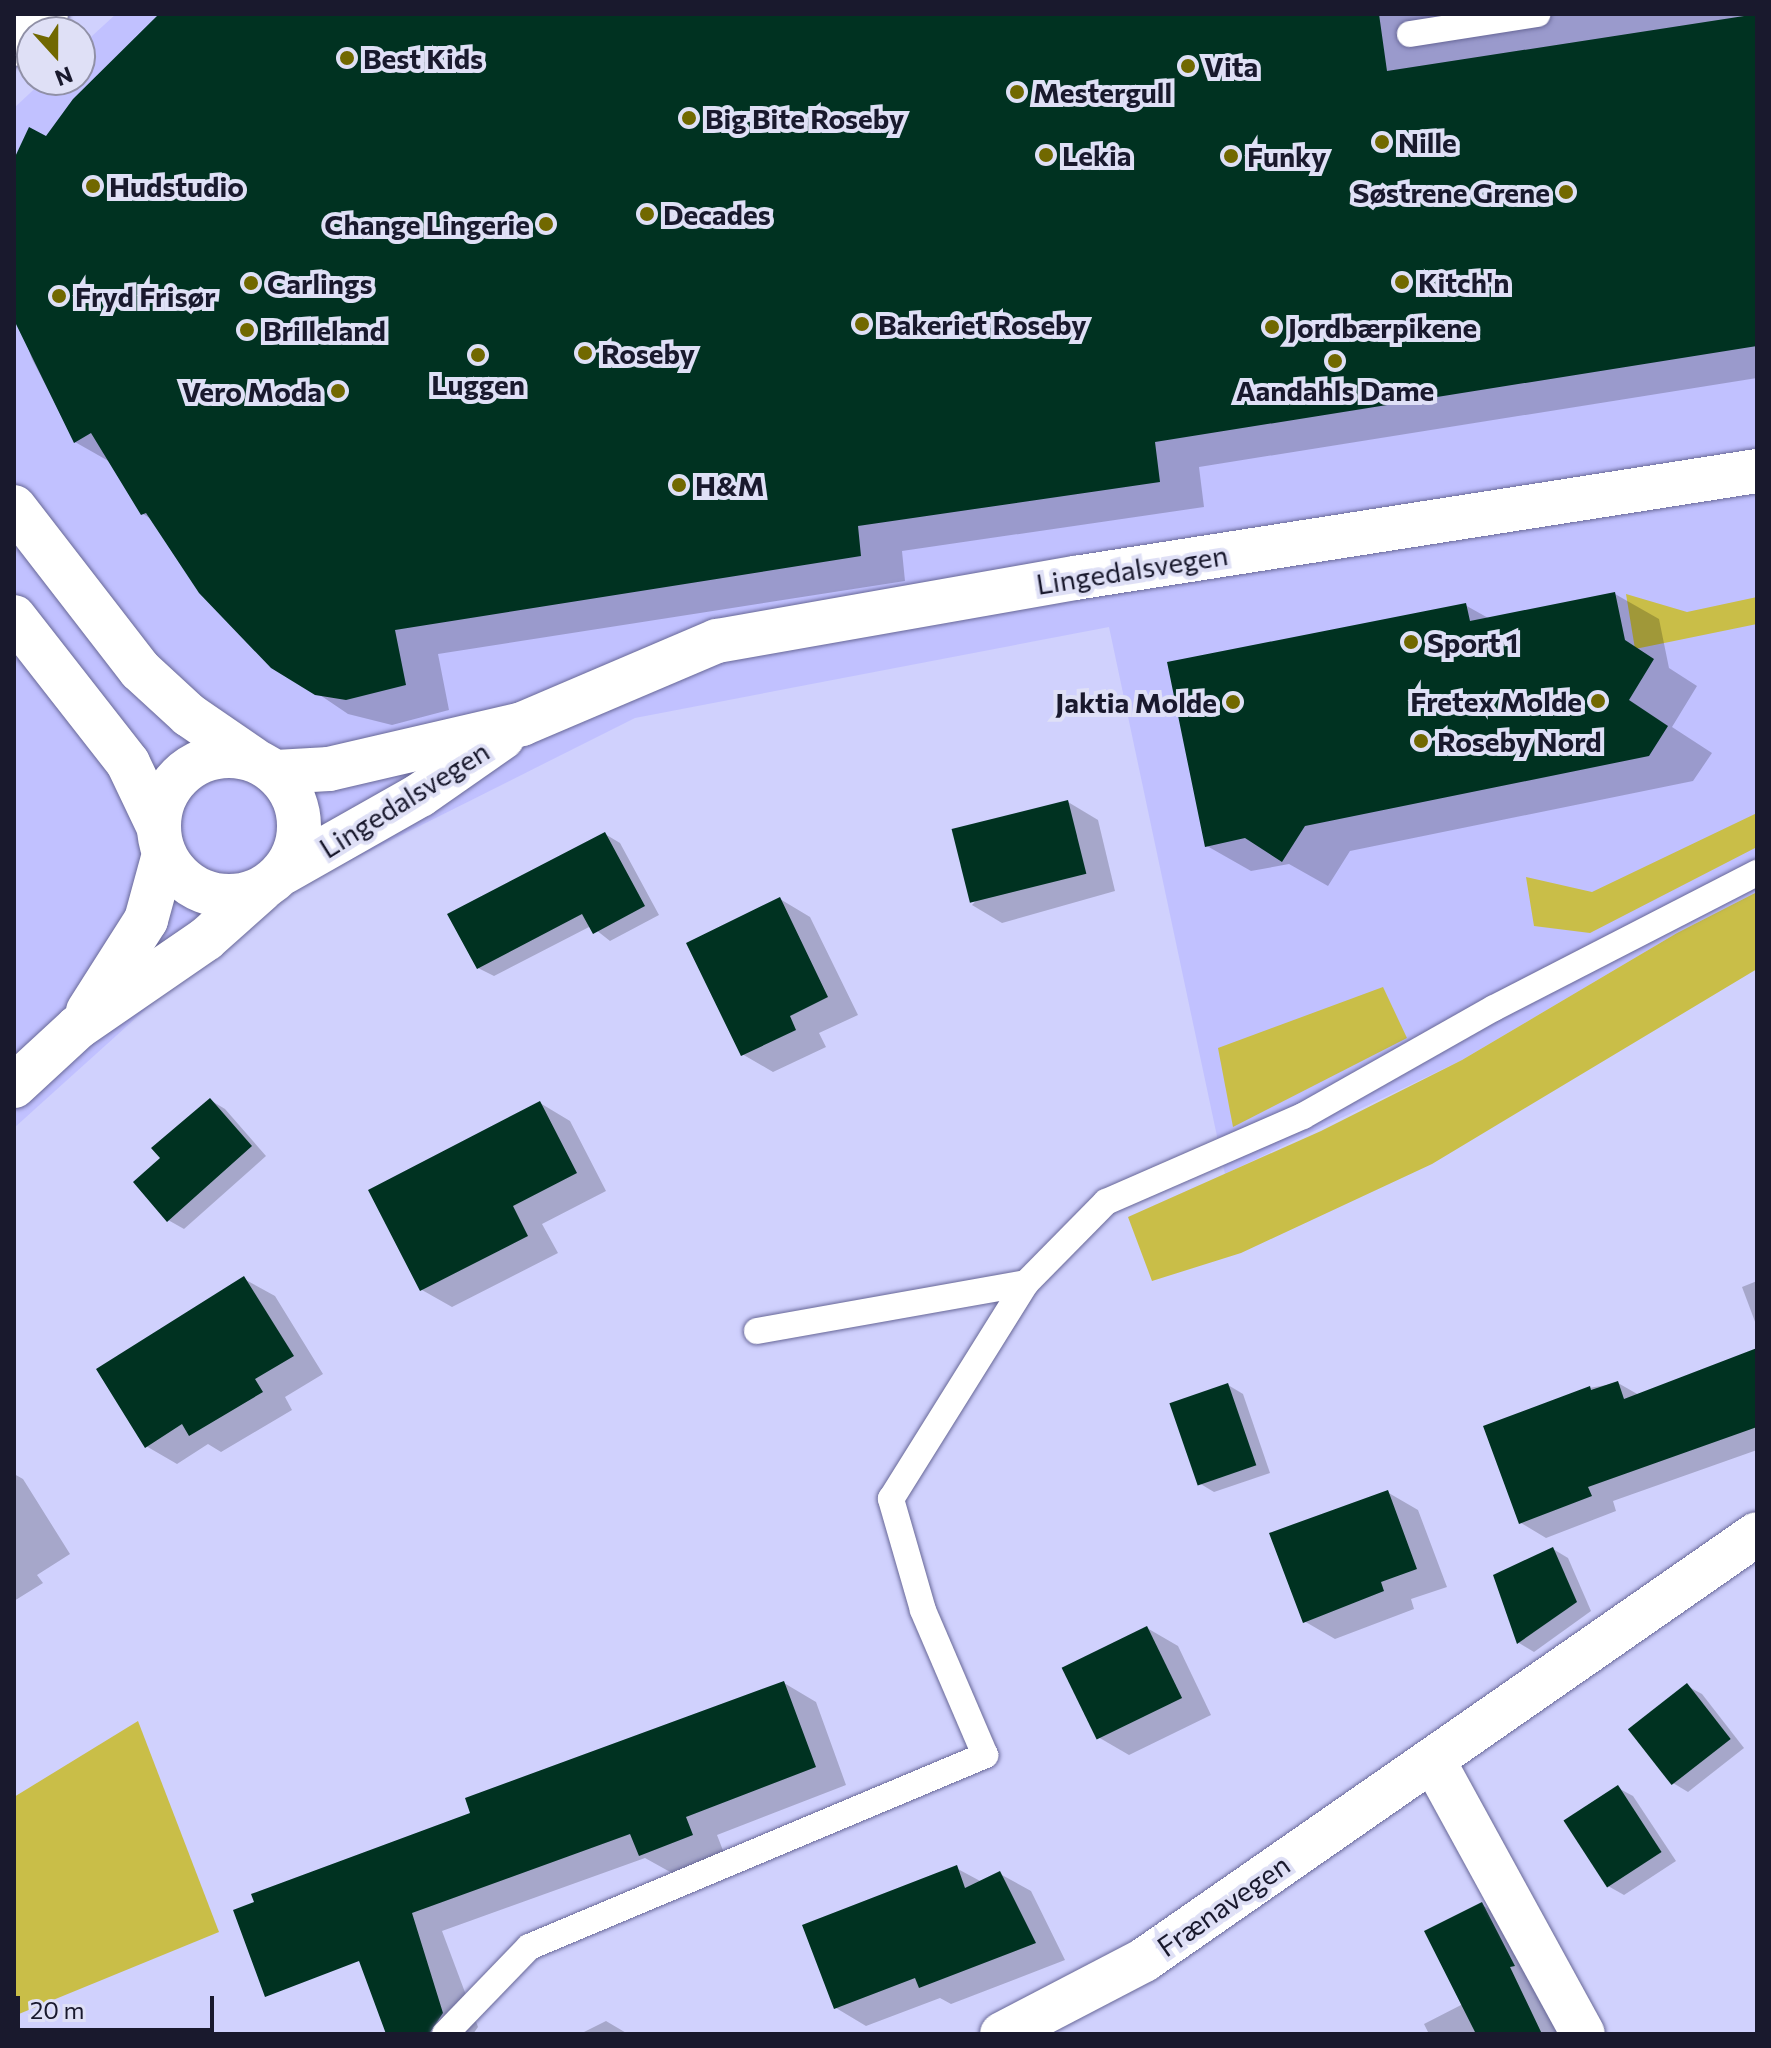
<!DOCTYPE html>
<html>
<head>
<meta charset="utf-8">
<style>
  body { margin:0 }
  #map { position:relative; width:1771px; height:2048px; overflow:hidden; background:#d0d1fd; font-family:Commissioner,sans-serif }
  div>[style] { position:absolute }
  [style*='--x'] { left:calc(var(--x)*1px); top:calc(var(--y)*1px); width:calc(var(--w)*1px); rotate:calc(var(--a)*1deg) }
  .built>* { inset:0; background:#c1c1ff }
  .green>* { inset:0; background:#c9be48 }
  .shadow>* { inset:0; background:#0003 }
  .building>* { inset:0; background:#003221; transform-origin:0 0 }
  .roads { filter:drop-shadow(0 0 2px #676797) drop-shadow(0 0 2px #676797) }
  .lane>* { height:26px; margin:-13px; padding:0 13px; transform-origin:13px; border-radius:13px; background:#fff }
  .street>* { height:44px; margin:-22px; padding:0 22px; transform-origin:22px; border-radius:22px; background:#fff }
  .street>.ring { margin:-22px; padding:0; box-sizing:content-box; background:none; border:44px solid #fff; border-radius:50% }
  .primary>* { height:44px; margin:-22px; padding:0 22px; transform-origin:22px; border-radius:22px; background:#fff }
  .dots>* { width:22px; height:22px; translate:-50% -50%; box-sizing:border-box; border:4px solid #dfe0f6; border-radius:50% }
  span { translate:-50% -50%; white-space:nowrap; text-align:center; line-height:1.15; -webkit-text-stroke:8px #dfe0f6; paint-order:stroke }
  .poi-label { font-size:28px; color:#19192d; font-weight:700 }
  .left { translate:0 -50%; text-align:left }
  .right { translate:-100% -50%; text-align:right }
  .street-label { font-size:28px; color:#19192d }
  .frame { position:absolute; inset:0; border:16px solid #19192d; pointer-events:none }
  .north { position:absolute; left:16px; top:16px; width:80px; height:80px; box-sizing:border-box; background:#dfe0f6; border:2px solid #9090a6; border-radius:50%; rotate:159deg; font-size:22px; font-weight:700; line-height:32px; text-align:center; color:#19192d }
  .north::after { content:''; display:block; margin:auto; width:28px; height:36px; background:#716800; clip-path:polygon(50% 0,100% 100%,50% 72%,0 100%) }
  .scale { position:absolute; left:16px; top:1996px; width:198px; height:36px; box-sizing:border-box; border:4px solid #19192d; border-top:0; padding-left:10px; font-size:24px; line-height:28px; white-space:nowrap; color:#19192d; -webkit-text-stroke:6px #dfe0f6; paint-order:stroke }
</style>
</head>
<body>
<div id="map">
  <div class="built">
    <i style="clip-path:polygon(116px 14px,1757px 14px,1757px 892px,1677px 933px,1462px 1060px,1225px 1174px,1109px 627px,635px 718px,260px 906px,14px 1128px,14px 108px,44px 80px,80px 80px,80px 47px)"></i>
  </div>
  <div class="green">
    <i style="clip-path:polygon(1626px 594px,1687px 612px,1757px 597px,1757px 624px,1635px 649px)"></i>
    <i style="clip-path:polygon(1757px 813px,1757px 847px,1590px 933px,1534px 926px,1526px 877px,1592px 892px)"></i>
    <i style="clip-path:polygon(1757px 892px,1757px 969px,1432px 1164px,1241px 1253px,1152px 1281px,1128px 1217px,1321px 1131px,1462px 1060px,1677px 933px)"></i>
    <i style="clip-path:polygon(1383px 987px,1407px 1038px,1233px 1127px,1218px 1048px)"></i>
    <i style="clip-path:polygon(138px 1721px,219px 1932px,14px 2016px,14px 1797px)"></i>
  </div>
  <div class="shadow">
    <i style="clip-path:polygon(165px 14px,1757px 14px,1757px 378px,1199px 467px,1204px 507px,902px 551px,905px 581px,438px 654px,449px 710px,392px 725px,348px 714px,255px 651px,153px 520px,143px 514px,112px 463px,75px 442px,32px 359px,14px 307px,14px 170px)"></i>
    <i style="clip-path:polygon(1615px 594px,1659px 619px,1669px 668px,1697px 686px,1672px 727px,1712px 753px,1693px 781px,1350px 851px,1328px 886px,1289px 864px,1251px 871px,1207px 846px,1465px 605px,1490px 619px)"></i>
    <i style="clip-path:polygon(1068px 802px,1098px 820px,1115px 891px,1002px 923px,972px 905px)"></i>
    <i style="clip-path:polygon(605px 834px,620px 843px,659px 915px,610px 941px,591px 926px,494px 976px,478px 968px)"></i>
    <i style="clip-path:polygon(780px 899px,810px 917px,858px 1015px,819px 1033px,826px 1047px,773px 1072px,742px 1054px)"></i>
    <i style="clip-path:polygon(210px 1100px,225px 1109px,266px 1156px,184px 1229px,168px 1220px,163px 1158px)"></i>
    <i style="clip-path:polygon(540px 1103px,570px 1121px,606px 1191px,542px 1224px,558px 1253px,452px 1307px,422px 1290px)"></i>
    <i style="clip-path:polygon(244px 1279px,275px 1296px,323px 1374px,285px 1397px,292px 1410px,221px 1452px,208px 1444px,177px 1464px,146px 1446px)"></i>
    <i style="clip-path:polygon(1757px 1281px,1757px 1327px,1742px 1287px)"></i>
    <i style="clip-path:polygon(1757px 1372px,1757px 1450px,1613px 1501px,1616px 1511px,1546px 1538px,1521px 1523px,1589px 1388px,1618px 1383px,1639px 1395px)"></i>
    <i style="clip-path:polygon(1228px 1385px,1243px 1394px,1270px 1473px,1214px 1492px,1199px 1483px)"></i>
    <i style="clip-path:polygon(14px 1474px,23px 1479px,70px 1554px,37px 1575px,43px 1583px,14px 1601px)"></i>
    <i style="clip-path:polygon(1387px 1492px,1418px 1510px,1447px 1587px,1411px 1599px,1414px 1609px,1335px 1639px,1304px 1621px)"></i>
    <i style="clip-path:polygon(1553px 1549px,1568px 1558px,1591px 1611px,1534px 1652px,1519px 1643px,1495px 1576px)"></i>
    <i style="clip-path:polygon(1147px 1628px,1178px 1646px,1211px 1715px,1129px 1755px,1098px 1737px)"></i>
    <i style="clip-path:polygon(784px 1683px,816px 1702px,846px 1785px,717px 1835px,724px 1853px,672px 1873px,645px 1858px,442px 1931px,478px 2027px,473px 2034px,418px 2034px,336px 1864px,473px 1814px)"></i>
    <i style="clip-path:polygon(1687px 1686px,1702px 1694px,1744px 1748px,1688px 1792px,1673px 1783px)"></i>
    <i style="clip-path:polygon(1618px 1788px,1633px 1796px,1676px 1861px,1624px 1895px,1608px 1886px)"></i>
    <i style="clip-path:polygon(956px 1868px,982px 1882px,1000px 1874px,1031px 1891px,1065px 1960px,951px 2004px,940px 1998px,866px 2026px,836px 2008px)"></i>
    <i style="clip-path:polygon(1482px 1905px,1525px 1929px,1573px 2034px,1429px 2034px,1424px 2024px,1463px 2004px)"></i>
    <i style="clip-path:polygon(606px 2021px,628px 2034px,580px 2034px)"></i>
  </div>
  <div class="building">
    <i style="clip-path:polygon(159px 14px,1379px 14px,1387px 71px,1757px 14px,1757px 346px,1155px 442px,1160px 482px,858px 526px,861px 556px,395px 630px,406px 685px,346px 700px,315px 695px,271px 668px,199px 593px,146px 513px,141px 515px,91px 433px,74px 443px,14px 320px,14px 159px,29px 127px,46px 136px,73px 99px)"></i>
    <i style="clip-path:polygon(1615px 592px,1625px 640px,1654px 659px,1629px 700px,1668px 726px,1649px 756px,1305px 826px,1282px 862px,1245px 838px,1205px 847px,1167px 662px,1466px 603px,1470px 621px)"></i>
    <i style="left:1068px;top:800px;width:76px;height:120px;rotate:76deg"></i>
    <i style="clip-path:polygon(605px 832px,645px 906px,593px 934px,582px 914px,477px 969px,447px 914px)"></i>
    <i style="clip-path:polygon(780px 897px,828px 997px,790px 1016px,796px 1030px,741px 1056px,686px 943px)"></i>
    <i style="clip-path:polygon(210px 1098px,252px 1146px,167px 1222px,133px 1182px,160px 1158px,151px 1148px)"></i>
    <i style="clip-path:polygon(540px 1101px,577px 1173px,513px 1206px,528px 1236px,420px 1291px,368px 1190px)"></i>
    <i style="clip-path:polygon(244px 1276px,294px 1356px,255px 1379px,263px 1392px,189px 1436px,182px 1424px,145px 1448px,96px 1369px)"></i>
    <i style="clip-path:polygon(1757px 1348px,1757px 1427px,1588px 1487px,1592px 1496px,1519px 1524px,1483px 1426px,1590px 1386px,1591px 1390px,1618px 1381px,1624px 1399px)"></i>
    <i style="left:1228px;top:1383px;width:87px;height:62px;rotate:71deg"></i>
    <i style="clip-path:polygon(1388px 1490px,1417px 1569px,1381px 1582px,1384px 1591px,1303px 1623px,1269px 1533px)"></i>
    <i style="clip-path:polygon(1553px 1547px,1577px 1602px,1517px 1644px,1493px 1575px)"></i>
    <i style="left:1147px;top:1626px;width:80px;height:95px;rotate:64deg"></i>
    <i style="clip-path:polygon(784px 1681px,816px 1767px,686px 1817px,693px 1835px,639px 1856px,630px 1834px,412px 1913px,443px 2013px,429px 2034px,386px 2034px,359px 1961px,265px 1997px,233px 1910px,254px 1902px,251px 1894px,470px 1813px,465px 1798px)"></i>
    <i style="left:1687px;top:1683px;width:71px;height:75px;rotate:52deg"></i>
    <i style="left:1618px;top:1785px;width:80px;height:65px;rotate:57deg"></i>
    <i style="clip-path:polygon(957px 1865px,965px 1888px,1000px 1871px,1036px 1943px,919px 1988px,915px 1978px,834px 2009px,802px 1925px)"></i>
    <i style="clip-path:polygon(1482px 1902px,1515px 1966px,1510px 1967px,1542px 2034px,1476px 2034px,1424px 1931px)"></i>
  </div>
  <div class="roads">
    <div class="lane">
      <i style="--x:1410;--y:34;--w:129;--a:-8.9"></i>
      <i style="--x:757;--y:1331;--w:273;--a:-10.1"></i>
      <i style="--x:445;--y:2034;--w:121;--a:-46"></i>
      <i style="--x:529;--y:1947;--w:495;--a:-22.8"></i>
      <i style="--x:985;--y:1755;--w:158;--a:-113.2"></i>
      <i style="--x:923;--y:1610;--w:116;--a:-106.1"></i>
      <i style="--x:891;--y:1499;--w:255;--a:-58"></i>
      <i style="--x:1026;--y:1283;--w:114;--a:-45.4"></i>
      <i style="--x:1106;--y:1202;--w:215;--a:-23.6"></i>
      <i style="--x:1303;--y:1116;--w:219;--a:-29.5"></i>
      <i style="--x:1494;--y:1008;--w:296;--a:-27.2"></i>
    </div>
    <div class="street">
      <i style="--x:14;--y:507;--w:206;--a:52.3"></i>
      <i style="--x:140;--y:670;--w:67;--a:42.6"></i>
      <i style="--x:189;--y:715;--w:78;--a:34.5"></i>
      <i style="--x:14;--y:617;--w:185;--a:52"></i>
      <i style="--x:128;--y:763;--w:70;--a:64.5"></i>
      <i class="ring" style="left:159px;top:756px;width:96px;height:96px"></i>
      <i style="--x:276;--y:772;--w:53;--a:-3.2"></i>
      <i style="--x:329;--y:769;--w:198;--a:-13.1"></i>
      <i style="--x:522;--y:724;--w:212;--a:-23.1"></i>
      <i style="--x:717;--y:641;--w:364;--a:-10"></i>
      <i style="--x:1075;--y:578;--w:690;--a:-8.92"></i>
      <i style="--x:284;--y:872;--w:156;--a:-29.5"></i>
      <i style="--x:420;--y:795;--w:101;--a:-34.9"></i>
      <i style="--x:88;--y:1011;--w:108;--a:-57.5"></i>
      <i style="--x:146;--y:920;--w:68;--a:-74.7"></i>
      <i style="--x:14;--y:1086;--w:87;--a:-42.7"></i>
      <i style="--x:78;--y:1027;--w:155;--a:-34.5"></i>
      <i style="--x:206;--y:939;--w:74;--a:-41.7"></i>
      <i style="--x:1433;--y:1760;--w:312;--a:61.3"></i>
    </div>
    <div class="primary">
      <i style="--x:14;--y:44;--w:44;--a:-43.2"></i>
      <i style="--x:1002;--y:2034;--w:160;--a:-27.5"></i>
      <i style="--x:1144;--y:1960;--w:746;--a:-34.8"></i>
    </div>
  </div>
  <div class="dots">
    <i style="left:347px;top:58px;background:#716800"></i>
    <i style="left:1188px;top:66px;background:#716800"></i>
    <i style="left:1017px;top:92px;background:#716800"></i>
    <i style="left:689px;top:118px;background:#716800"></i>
    <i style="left:1382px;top:142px;background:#716800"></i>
    <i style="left:1046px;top:155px;background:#716800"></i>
    <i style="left:1231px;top:156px;background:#716800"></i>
    <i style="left:93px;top:186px;background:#716800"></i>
    <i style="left:1566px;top:192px;background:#716800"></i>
    <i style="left:647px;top:214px;background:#716800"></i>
    <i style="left:546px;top:224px;background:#716800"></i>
    <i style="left:1402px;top:282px;background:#716800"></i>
    <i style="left:251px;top:283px;background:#716800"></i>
    <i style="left:59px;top:296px;background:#716800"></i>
    <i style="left:862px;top:324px;background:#716800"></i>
    <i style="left:1272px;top:327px;background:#716800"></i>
    <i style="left:247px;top:330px;background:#716800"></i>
    <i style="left:585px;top:353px;background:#716800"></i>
    <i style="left:478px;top:355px;background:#716800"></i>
    <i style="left:1335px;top:361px;background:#716800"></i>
    <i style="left:338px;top:391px;background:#716800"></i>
    <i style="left:679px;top:485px;background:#716800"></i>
    <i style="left:1411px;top:642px;background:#716800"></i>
    <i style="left:1598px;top:701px;background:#716800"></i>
    <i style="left:1233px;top:702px;background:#716800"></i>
    <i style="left:1421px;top:741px;background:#716800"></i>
  </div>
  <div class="poi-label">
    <span class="left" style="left:363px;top:58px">Best Kids</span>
    <span class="left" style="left:1204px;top:66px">Vita</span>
    <span class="left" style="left:1033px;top:92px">Mestergull</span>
    <span class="left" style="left:705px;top:118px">Big Bite Roseby</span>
    <span class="left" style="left:1398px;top:142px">Nille</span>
    <span class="left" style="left:1062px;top:155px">Lekia</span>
    <span class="left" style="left:1247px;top:156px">Funky</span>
    <span class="left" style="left:109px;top:186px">Hudstudio</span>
    <span class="right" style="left:1550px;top:192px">Søstrene Grene</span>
    <span class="left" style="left:663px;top:214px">Decades</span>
    <span class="right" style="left:530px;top:224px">Change Lingerie</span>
    <span class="left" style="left:1418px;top:282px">Kitch'n</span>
    <span class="left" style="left:267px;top:283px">Carlings</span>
    <span class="left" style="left:75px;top:296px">Fryd Frisør</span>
    <span class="left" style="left:878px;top:324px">Bakeriet Roseby</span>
    <span class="left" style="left:1288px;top:327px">Jordbærpikene</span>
    <span class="left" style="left:263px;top:330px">Brilleland</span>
    <span class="left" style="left:601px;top:353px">Roseby</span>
    <span style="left:478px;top:384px">Luggen</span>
    <span style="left:1335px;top:390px">Aandahls Dame</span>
    <span class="right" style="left:322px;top:391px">Vero Moda</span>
    <span class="left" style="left:695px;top:485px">H&amp;M</span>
    <span class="left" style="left:1427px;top:642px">Sport 1</span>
    <span class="right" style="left:1582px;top:701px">Fretex Molde</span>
    <span class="right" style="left:1217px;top:702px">Jaktia Molde</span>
    <span class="left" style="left:1437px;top:741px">Roseby Nord</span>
  </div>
  <div class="street-label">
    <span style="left:1132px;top:569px;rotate:-9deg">Lingedalsvegen</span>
    <span style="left:404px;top:799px;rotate:-32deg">Lingedalsvegen</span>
    <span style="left:1223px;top:1905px;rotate:-35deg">Frænavegen</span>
  </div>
  <div class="frame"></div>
  <div class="north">N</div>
  <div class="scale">20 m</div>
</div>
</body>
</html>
